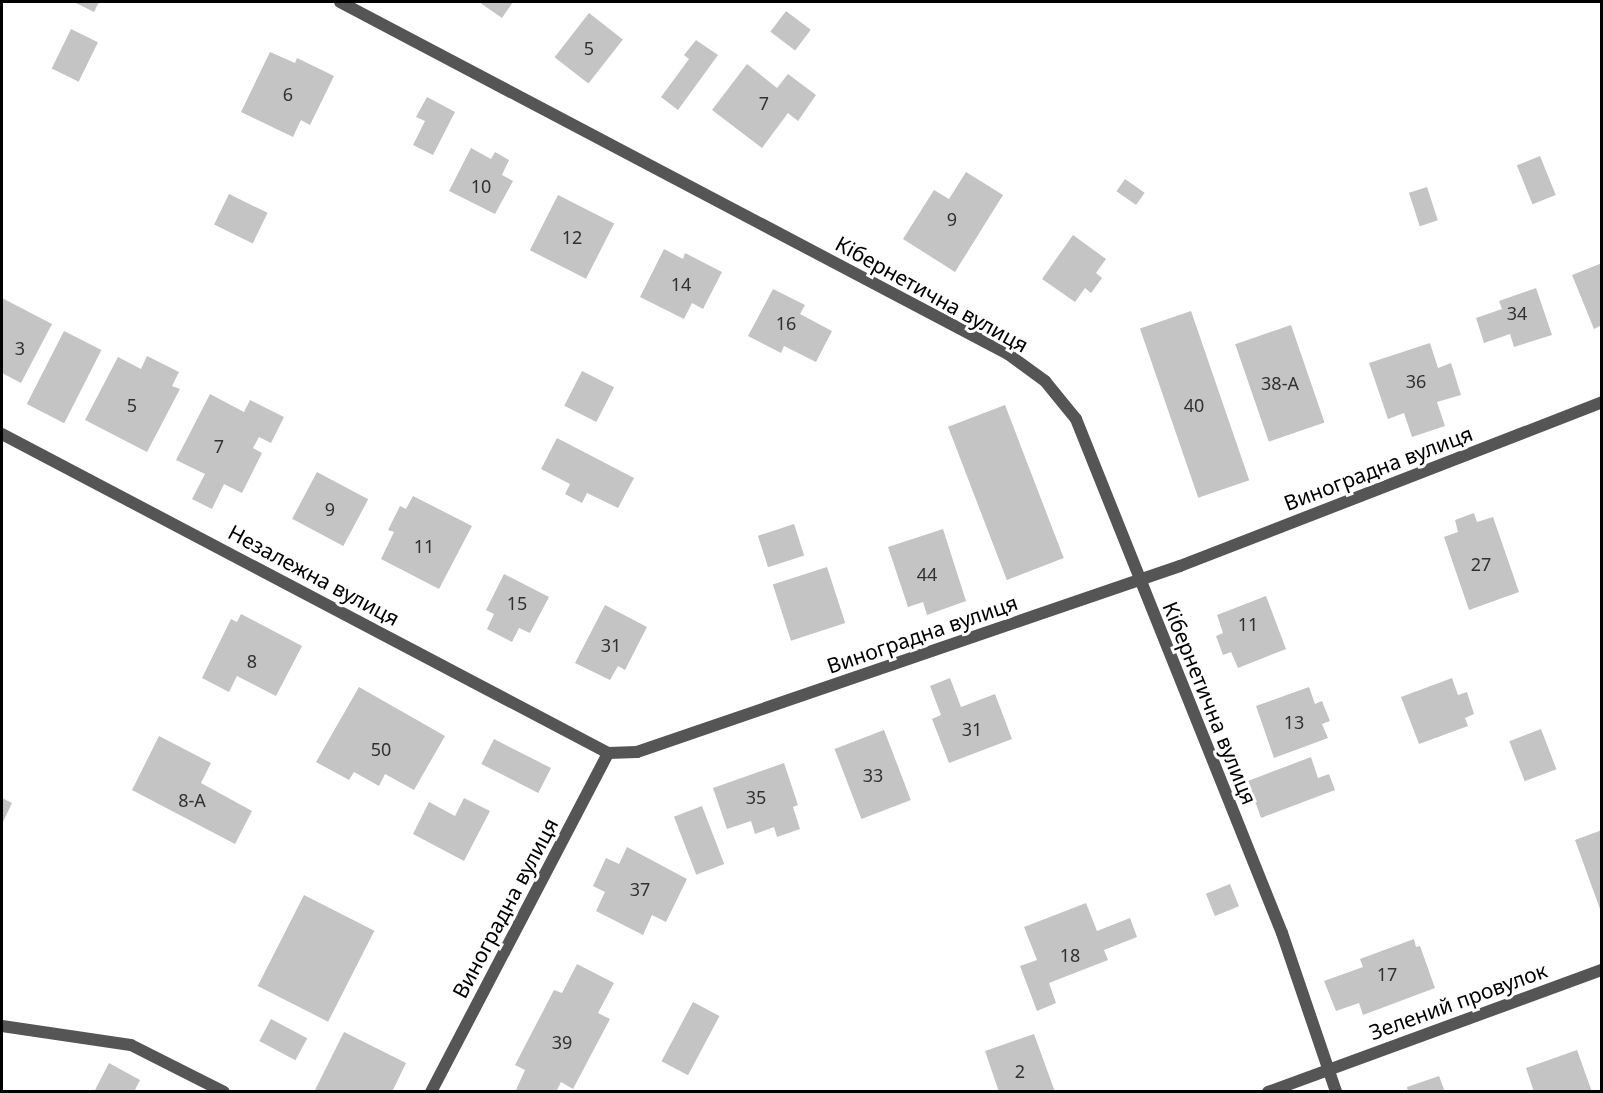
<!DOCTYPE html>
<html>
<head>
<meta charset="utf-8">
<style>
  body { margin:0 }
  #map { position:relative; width:1603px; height:1093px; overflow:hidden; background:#fff; font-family:"Noto Sans",sans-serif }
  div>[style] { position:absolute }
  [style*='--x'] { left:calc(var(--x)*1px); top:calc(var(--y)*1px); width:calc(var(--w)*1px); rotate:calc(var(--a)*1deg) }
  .building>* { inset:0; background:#c4c4c4; transform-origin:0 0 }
  .lane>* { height:12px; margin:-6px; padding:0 6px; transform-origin:6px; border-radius:6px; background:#555 }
  .street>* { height:12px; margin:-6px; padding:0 6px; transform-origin:6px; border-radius:6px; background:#555 }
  span { translate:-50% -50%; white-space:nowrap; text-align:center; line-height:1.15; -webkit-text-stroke:6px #fff; paint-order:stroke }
  .number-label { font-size:18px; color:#313131 }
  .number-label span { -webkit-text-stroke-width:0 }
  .street-label { font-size:21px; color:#000 }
  .frame { position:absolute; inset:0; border:3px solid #000; pointer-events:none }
</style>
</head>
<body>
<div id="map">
  <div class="building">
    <i style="clip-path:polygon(74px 2px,99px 2px,94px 12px)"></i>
    <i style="clip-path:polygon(479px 2px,513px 2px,502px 18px)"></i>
    <i style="left:786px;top:11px;width:31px;height:26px;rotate:37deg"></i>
    <i style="left:589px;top:13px;width:43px;height:56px;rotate:38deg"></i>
    <i style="left:71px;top:29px;width:30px;height:44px;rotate:26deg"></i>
    <i style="clip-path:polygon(696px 40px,718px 55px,678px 110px,661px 97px,689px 59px,684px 55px)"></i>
    <i style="clip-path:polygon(270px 52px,295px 63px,297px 58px,334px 76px,310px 125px,301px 120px,293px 137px,241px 112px)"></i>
    <i style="clip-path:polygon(747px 64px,777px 88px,788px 74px,816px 95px,798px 121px,788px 113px,762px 148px,712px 110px)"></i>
    <i style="clip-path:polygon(427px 97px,455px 112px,433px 155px,413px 145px,425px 121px,416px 117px)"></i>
    <i style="clip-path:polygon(471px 148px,491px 159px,495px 152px,509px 160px,502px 175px,513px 181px,495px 214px,449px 191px)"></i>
    <i style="left:1540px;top:156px;width:42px;height:25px;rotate:68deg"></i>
    <i style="clip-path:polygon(966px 172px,1003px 195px,955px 272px,903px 239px,934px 190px,949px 199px)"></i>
    <i style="left:1125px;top:179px;width:24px;height:15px;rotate:35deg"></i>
    <i style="left:1427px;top:187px;width:35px;height:19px;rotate:72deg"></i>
    <i style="left:229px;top:194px;width:43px;height:34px;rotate:26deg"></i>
    <i style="left:558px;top:195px;width:63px;height:62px;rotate:27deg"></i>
    <i style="clip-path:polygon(1073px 235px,1106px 259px,1096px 273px,1102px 278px,1091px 293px,1085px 288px,1075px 302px,1042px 279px)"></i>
    <i style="clip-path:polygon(664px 249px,683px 259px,685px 253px,722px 272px,703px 309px,692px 303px,684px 319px,640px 297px)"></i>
    <i style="clip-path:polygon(1602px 263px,1602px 325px,1594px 329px,1572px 275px)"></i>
    <i style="clip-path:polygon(1536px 288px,1552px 335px,1514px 347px,1510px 334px,1484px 343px,1476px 318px,1502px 309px,1499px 301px)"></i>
    <i style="clip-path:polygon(773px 289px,805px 305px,800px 314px,832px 331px,816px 362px,784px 346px,781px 353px,748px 336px)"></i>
    <i style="clip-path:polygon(2px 298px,52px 324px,21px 383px,2px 373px)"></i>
    <i style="left:1191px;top:311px;width:179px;height:54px;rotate:71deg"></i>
    <i style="left:1291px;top:325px;width:103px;height:59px;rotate:71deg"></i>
    <i style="left:64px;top:331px;width:42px;height:82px;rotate:27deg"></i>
    <i style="clip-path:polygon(1430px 343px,1438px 368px,1451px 363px,1461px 395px,1437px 402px,1445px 426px,1412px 437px,1404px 413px,1388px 419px,1369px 363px)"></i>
    <i style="clip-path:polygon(147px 356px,179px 372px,172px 386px,180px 389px,147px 452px,85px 420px,118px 357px,141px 369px)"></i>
    <i style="left:582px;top:371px;width:36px;height:39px;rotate:27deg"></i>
    <i style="clip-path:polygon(210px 394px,244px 412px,250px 400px,284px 417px,271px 443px,259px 437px,253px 448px,262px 453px,242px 493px,224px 484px,212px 509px,192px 499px,205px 474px,176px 460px)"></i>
    <i style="left:1005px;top:405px;width:164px;height:61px;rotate:69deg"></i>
    <i style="clip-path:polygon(557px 438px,634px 478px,618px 508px,587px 493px,582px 503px,565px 494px,570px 484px,541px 469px)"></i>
    <i style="left:317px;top:472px;width:58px;height:53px;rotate:28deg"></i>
    <i style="clip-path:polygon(413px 496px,472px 526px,439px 589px,381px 559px,394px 532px,388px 530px,400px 506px,406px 509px)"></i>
    <i style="clip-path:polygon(1474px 513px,1477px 522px,1493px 517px,1519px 592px,1469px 610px,1444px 537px,1458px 532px,1455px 520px)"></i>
    <i style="left:794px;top:524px;width:33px;height:38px;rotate:72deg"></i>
    <i style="clip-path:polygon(943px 529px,966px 601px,927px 615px,923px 602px,908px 607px,888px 547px)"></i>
    <i style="left:827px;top:567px;width:59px;height:57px;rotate:72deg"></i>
    <i style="clip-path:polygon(504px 574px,549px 597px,530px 633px,519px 628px,512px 642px,487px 629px,494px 614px,486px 610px)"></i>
    <i style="clip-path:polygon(1266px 596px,1286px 649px,1238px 668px,1231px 652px,1223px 655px,1216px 636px,1223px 633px,1217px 615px)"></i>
    <i style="clip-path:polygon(605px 605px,647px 627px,625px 670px,618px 666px,610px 680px,575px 663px)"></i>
    <i style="clip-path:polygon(241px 614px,302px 646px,276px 696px,237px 676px,229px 692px,202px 678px,231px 619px,237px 622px)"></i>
    <i style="clip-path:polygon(950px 678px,961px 707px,995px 694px,1012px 739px,949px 763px,932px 719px,941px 715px,930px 686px)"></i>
    <i style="clip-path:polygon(1452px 678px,1458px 695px,1467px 692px,1474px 714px,1465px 718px,1468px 726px,1419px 744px,1401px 697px)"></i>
    <i style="clip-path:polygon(359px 687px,445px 736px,414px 790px,385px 774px,379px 786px,354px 772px,349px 780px,316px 762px)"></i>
    <i style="clip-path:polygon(1309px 687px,1315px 704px,1322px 701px,1330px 721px,1322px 724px,1328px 738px,1274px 758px,1256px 706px)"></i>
    <i style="left:1541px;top:729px;width:43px;height:34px;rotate:69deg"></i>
    <i style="left:884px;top:730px;width:75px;height:53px;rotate:69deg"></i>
    <i style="clip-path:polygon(159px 736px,211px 763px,201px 783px,252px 811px,235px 844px,132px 790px)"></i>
    <i style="left:494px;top:739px;width:64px;height:28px;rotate:27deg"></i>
    <i style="clip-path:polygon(1311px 757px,1318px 778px,1329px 774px,1335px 790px,1261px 818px,1248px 781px)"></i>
    <i style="clip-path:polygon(784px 763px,798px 805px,793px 807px,800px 829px,777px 837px,774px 827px,755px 834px,751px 821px,727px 829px,713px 788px)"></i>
    <i style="clip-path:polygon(2px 798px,12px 803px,2px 824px)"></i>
    <i style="clip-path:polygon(464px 798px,490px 811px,464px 861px,413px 834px,429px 802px,455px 816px)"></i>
    <i style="left:702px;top:806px;width:62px;height:30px;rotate:69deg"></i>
    <i style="clip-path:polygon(1602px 830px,1602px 908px,1600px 909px,1575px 840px)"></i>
    <i style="clip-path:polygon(627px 847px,687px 879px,666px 922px,652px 915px,643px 935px,596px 911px,605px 892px,593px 886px,606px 858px,619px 864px)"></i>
    <i style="left:1230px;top:884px;width:24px;height:26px;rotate:68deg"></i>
    <i style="left:304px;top:895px;width:79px;height:102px;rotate:27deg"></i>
    <i style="clip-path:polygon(1086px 903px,1097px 931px,1130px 918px,1137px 937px,1104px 950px,1108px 960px,1049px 983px,1056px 1003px,1037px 1011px,1020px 966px,1037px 960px,1024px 927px)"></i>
    <i style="clip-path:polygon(1414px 939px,1416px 947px,1420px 946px,1435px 988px,1363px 1015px,1359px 1003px,1336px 1011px,1324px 981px,1363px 967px,1360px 959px)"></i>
    <i style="clip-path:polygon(577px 964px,614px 983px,598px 1013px,610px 1019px,573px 1089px,561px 1082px,556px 1092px,515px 1092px,525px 1070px,515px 1065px,554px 990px,562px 993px)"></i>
    <i style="left:693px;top:1002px;width:30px;height:67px;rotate:28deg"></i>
    <i style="left:271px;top:1019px;width:41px;height:25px;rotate:28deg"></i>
    <i style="clip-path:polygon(344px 1032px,406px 1063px,392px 1092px,314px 1092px)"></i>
    <i style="clip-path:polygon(1034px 1034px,1055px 1092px,999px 1092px,985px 1051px)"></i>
    <i style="clip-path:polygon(1577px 1050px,1592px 1092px,1534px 1092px,1526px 1068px)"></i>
    <i style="clip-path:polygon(109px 1063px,140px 1080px,134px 1092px,94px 1092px)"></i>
    <i style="clip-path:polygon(1439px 1076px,1445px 1092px,1408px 1092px,1407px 1087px)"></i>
  </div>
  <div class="lane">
    <i style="--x:2;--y:1026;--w:130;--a:8.4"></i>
  </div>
  <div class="street">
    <i style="--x:340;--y:2;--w:755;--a:27.79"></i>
    <i style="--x:1008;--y:354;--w:46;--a:36.1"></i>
    <i style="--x:1045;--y:381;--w:49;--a:50.8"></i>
    <i style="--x:1076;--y:419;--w:554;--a:68.16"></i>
    <i style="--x:1282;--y:933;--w:168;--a:71.2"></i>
    <i style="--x:2;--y:434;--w:685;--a:27.76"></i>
    <i style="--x:131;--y:1045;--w:104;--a:26.8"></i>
    <i style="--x:431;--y:1092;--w:382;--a:-62.4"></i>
    <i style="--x:608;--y:753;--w:29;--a:-2"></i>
    <i style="--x:637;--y:752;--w:574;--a:-18.91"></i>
    <i style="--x:1180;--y:566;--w:453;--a:-21.2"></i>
    <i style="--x:1268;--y:1092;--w:356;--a:-20.1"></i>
  </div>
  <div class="number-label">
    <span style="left:589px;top:48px">5</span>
    <span style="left:288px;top:94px">6</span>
    <span style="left:764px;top:103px">7</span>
    <span style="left:481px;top:186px">10</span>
    <span style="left:952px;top:219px">9</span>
    <span style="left:572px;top:237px">12</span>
    <span style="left:681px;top:284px">14</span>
    <span style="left:1517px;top:313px">34</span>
    <span style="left:786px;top:323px">16</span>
    <span style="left:20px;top:348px">3</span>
    <span style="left:1416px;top:381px">36</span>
    <span style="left:1280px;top:383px">38-А</span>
    <span style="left:132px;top:405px">5</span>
    <span style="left:1194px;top:405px">40</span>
    <span style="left:219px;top:446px">7</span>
    <span style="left:330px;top:509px">9</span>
    <span style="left:424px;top:546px">11</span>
    <span style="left:1481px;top:564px">27</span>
    <span style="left:927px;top:574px">44</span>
    <span style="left:517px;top:603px">15</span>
    <span style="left:1248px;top:624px">11</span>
    <span style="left:611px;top:645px">31</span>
    <span style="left:252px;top:661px">8</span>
    <span style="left:1294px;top:722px">13</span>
    <span style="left:972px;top:729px">31</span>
    <span style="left:381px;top:749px">50</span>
    <span style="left:873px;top:775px">33</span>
    <span style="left:756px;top:797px">35</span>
    <span style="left:192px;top:800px">8-А</span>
    <span style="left:640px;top:889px">37</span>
    <span style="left:1070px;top:955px">18</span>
    <span style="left:1387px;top:974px">17</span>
    <span style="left:562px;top:1042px">39</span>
    <span style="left:1020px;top:1071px">2</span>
  </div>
  <div class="street-label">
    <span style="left:932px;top:294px;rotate:29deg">Кібернетична вулиця</span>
    <span style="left:1378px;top:468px;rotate:-21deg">Виноградна вулиця</span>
    <span style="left:314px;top:575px;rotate:28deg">Незалежна вулиця</span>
    <span style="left:922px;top:634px;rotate:-19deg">Виноградна вулиця</span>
    <span style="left:1210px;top:703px;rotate:68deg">Кібернетична вулиця</span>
    <span style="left:505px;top:908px;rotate:-62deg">Виноградна вулиця</span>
    <span style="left:1458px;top:1001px;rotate:-20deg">Зелений провулок</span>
  </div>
  <div class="frame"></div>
</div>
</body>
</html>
